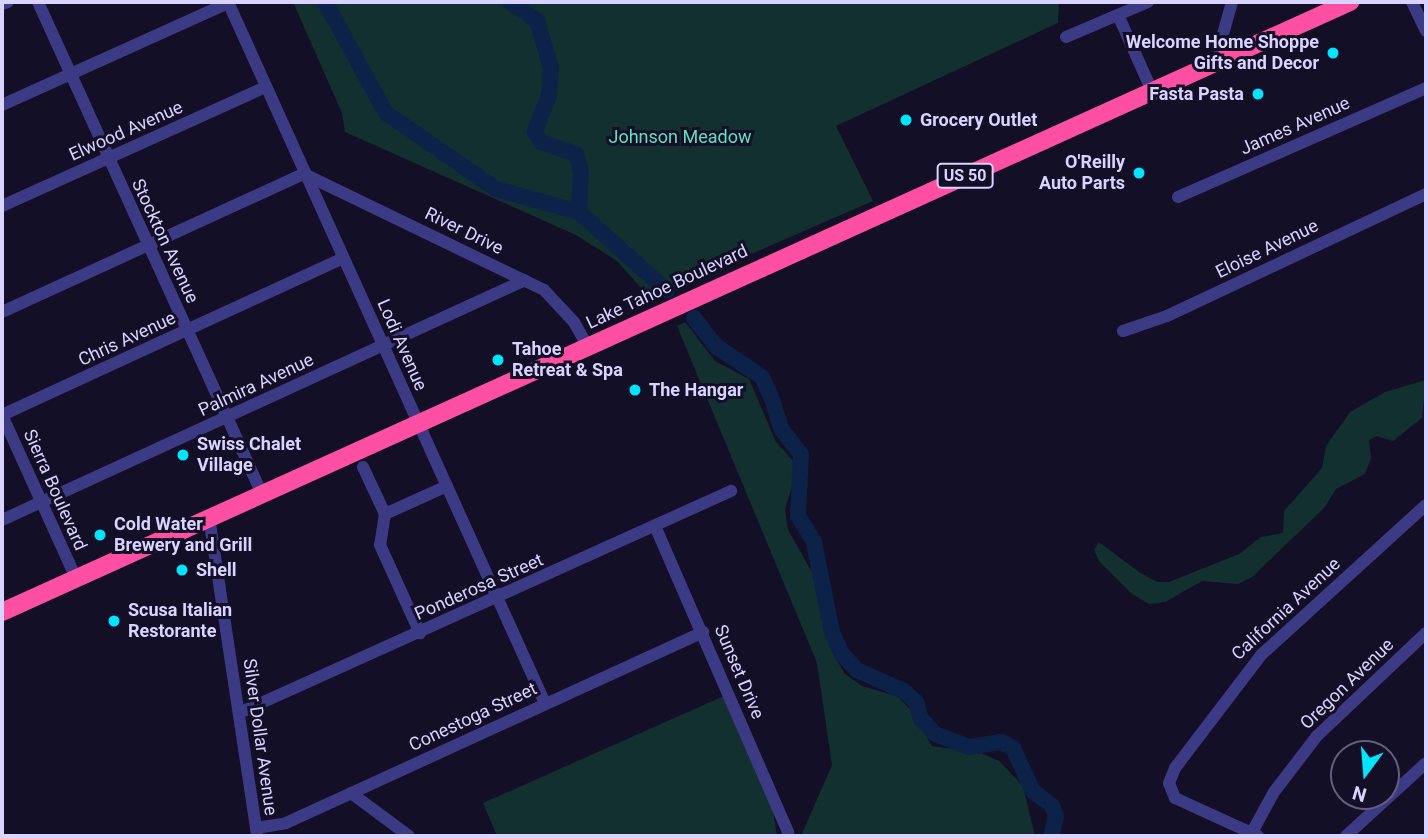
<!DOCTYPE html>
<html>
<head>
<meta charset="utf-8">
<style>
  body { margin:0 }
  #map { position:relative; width:1428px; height:838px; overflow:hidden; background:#130f26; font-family:Roboto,sans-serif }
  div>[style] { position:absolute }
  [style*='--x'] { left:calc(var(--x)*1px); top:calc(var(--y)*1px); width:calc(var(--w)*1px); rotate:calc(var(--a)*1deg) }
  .green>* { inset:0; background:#12302f }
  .river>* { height:16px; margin:-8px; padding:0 8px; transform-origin:8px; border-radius:8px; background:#0c2248 }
  .minor>* { height:12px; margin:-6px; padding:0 6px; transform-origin:6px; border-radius:6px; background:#3d3a85 }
  .highway>* { height:18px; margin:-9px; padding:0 9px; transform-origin:9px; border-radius:9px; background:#ff4fa3 }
  .dots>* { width:19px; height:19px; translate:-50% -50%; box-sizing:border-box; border:4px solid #130f26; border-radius:50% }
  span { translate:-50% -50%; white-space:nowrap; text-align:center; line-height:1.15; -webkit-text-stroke:6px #130f26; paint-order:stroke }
  .shield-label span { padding:2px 5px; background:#130f26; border:2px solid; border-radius:5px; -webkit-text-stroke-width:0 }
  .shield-label { font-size:16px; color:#d9d4ff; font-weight:700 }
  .poi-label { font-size:18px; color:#d9d4ff; font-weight:700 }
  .right { translate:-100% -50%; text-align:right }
  .left { translate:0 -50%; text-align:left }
  .street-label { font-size:18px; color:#d9d4ff }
  .park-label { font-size:18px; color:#5fe0c0 }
  .frame { position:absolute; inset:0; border:4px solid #d9d4ff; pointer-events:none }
  .north { position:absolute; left:1330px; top:740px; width:70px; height:70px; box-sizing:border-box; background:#130f26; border:2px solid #625e7d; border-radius:50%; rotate:196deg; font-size:19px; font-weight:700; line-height:28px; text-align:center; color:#d9d4ff }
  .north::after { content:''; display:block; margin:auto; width:24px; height:32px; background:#00e5ff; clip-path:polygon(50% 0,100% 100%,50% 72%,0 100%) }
</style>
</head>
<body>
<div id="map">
  <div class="green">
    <i style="clip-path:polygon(293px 2px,1059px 2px,1058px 23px,836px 126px,873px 201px,650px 298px,617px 261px,576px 235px,345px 132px,342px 113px)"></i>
    <i style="clip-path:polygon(685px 322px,715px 361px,749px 379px,776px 442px,794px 462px,796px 474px,785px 509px,788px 530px,812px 572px,832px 652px,845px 674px,862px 686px,897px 696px,911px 710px,932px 746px,981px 753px,999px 761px,1023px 786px,1035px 836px,801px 836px,832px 765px,817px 663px,677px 326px)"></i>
    <i style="clip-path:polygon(1426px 380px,1422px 418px,1393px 441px,1377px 436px,1369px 440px,1371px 458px,1365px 474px,1336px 489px,1324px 508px,1252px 577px,1238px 584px,1202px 581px,1165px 602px,1149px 604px,1132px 594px,1099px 561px,1094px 550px,1099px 542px,1139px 572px,1157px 582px,1169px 582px,1239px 554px,1261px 537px,1283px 533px,1284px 511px,1322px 468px,1326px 446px,1350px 412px,1385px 392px)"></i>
    <i style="clip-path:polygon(726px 695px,773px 811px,777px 836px,497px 836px,483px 803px)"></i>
  </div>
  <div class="river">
    <i style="--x:325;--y:2;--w:127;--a:61.2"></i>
    <i style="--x:386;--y:113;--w:134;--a:34.6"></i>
    <i style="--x:496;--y:189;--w:86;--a:15.5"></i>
    <i style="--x:579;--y:212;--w:118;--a:41.9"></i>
    <i style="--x:510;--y:2;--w:33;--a:35"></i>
    <i style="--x:537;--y:21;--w:49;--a:73.4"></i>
    <i style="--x:551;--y:68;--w:27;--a:94"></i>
    <i style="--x:549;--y:95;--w:40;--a:111"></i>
    <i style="--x:535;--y:132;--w:12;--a:59"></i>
    <i style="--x:541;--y:142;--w:37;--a:19"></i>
    <i style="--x:576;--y:154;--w:18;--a:74"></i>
    <i style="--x:581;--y:171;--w:41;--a:92.8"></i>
    <i style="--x:694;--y:318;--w:36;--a:52"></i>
    <i style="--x:716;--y:346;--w:55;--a:34"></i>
    <i style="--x:762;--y:377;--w:27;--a:66"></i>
    <i style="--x:774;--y:406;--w:25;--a:72"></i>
    <i style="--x:782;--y:430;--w:31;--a:52"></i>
    <i style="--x:801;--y:454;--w:62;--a:92.8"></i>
    <i style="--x:798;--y:516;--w:31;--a:58"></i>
    <i style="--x:814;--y:542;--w:92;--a:78.7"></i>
    <i style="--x:832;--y:632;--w:24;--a:66"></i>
    <i style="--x:842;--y:654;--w:22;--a:47"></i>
    <i style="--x:857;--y:670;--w:51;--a:24.1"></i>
    <i style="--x:904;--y:691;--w:16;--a:43"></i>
    <i style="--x:916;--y:702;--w:18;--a:74"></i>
    <i style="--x:921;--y:719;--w:21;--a:47"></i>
    <i style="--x:935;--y:734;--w:36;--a:21"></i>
    <i style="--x:969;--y:747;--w:32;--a:-9"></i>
    <i style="--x:1001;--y:742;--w:13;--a:27"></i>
    <i style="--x:1013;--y:748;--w:47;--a:65.1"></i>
    <i style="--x:1033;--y:791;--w:24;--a:38"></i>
    <i style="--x:1052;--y:806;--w:11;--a:68"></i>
    <i style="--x:1056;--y:816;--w:21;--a:104"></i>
  </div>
  <div class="minor">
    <i style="--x:38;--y:2;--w:541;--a:65.52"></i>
    <i style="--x:228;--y:2;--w:769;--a:65.67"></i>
    <i style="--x:1412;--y:2;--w:32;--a:64"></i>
    <i style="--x:2;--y:4;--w:6;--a:-18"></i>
    <i style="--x:1118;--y:15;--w:83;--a:65.9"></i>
    <i style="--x:1066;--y:37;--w:89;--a:-23.1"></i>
    <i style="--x:1223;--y:59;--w:12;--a:-110"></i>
    <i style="--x:1219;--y:48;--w:48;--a:-74.2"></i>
    <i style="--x:2;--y:105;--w:248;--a:-24.3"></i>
    <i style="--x:1178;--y:197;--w:271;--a:-23.7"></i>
    <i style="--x:2;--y:206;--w:289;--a:-24.3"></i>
    <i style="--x:2;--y:312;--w:332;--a:-24.6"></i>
    <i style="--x:304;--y:174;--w:267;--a:25.8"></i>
    <i style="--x:544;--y:290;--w:44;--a:46.8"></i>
    <i style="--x:574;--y:322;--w:29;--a:61"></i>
    <i style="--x:1123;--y:331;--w:46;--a:-18.8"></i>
    <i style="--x:1167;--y:316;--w:286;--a:-25.2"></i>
    <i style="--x:2;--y:415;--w:375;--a:-24.7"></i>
    <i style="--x:2;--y:415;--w:179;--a:65.6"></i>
    <i style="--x:363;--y:467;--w:52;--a:64.9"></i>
    <i style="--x:385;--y:514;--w:68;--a:-24.3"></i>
    <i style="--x:385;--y:514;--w:31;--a:99"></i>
    <i style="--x:380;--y:545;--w:97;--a:65.6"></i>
    <i style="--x:209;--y:517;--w:323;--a:81.4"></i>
    <i style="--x:2;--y:520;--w:575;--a:-24.65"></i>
    <i style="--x:655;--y:526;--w:334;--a:66.5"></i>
    <i style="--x:239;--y:713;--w:540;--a:-24.29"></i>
    <i style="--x:351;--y:793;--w:72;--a:36.6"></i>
    <i style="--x:256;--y:828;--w:30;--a:-9"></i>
    <i style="--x:286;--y:823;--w:459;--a:-24.6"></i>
    <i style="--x:1251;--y:834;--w:48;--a:-61.3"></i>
    <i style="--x:1274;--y:792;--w:71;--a:-52.5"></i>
    <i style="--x:1317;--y:736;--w:150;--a:-43.4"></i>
    <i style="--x:1258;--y:836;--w:91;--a:-155.4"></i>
    <i style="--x:1175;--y:798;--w:16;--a:-112"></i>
    <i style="--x:1169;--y:783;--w:16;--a:-68"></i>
    <i style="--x:1175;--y:768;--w:142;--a:-52.7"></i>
    <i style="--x:1261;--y:655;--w:223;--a:-42.3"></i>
    <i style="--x:1346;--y:836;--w:108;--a:-42.4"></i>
  </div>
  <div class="highway">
    <i style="--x:2;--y:612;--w:1480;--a:-24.35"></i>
  </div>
  <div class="dots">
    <i style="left:1333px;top:53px;background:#00e5ff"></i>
    <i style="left:1258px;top:94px;background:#00e5ff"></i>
    <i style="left:906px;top:120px;background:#00e5ff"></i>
    <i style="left:1139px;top:173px;background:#00e5ff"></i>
    <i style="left:498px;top:360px;background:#00e5ff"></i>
    <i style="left:635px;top:390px;background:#00e5ff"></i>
    <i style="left:183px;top:455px;background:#00e5ff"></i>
    <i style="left:100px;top:535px;background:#00e5ff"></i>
    <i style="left:182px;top:570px;background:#00e5ff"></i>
    <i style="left:114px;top:621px;background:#00e5ff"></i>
  </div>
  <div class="shield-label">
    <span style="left:965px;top:176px">US 50</span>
  </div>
  <div class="poi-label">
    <span class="right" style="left:1319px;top:53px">Welcome Home Shoppe<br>Gifts and Decor</span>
    <span class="right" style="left:1244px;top:94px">Fasta Pasta</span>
    <span class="left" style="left:920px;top:120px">Grocery Outlet</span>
    <span class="right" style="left:1125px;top:173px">O'Reilly<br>Auto Parts</span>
    <span class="left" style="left:512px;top:360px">Tahoe<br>Retreat &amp; Spa</span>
    <span class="left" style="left:649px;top:390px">The Hangar</span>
    <span class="left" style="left:197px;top:455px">Swiss Chalet<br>Village</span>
    <span class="left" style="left:114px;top:535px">Cold Water<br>Brewery and Grill</span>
    <span class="left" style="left:196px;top:570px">Shell</span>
    <span class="left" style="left:128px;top:621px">Scusa Italian<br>Restorante</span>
  </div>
  <div class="street-label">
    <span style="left:1295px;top:126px;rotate:-24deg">James Avenue</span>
    <span style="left:126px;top:131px;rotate:-24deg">Elwood Avenue</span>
    <span style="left:464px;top:231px;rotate:26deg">River Drive</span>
    <span style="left:165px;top:241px;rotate:65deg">Stockton Avenue</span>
    <span style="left:1267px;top:249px;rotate:-26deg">Eloise Avenue</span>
    <span style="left:667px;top:287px;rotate:-25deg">Lake Tahoe Boulevard</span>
    <span style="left:127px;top:339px;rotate:-25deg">Chris Avenue</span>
    <span style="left:402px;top:345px;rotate:66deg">Lodi Avenue</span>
    <span style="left:256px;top:385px;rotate:-25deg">Palmira Avenue</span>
    <span style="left:55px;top:490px;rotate:66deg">Sierra Boulevard</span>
    <span style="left:479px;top:587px;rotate:-24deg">Ponderosa Street</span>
    <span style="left:1286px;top:609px;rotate:-43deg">California Avenue</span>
    <span style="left:739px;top:672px;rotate:67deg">Sunset Drive</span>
    <span style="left:1347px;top:684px;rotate:-44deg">Oregon Avenue</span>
    <span style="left:473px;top:717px;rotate:-25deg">Conestoga Street</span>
    <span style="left:260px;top:737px;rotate:82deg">Silver Dollar Avenue</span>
  </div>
  <div class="park-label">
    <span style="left:680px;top:137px">Johnson Meadow</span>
  </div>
  <div class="frame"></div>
  <div class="north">N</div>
</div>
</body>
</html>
